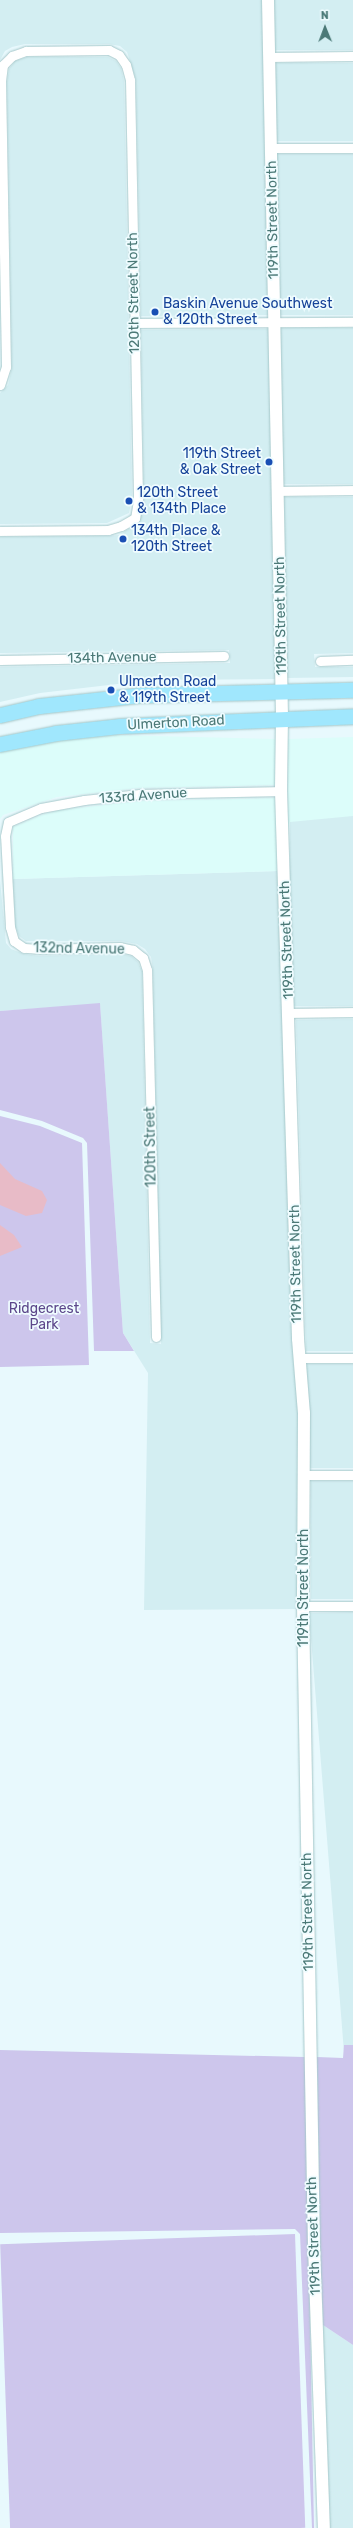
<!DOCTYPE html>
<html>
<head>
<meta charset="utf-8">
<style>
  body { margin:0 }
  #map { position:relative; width:353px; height:2528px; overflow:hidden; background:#e8f9fd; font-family:Rubik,sans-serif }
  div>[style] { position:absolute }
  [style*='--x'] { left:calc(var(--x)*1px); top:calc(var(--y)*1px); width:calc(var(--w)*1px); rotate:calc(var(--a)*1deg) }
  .residential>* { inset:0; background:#d3eef2; transform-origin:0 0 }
  .commercial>* { inset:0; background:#dcfdfa }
  .green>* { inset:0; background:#cdc6ec; transform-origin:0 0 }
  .water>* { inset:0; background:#e8bbc7 }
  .roads { filter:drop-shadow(0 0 1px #a5c7c9) drop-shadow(0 0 1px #a5c7c9) }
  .minor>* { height:9px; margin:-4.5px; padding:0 4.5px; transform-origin:4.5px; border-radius:4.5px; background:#fff }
  .tertiary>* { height:12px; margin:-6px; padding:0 6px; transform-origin:6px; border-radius:6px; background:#fff }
  .primary>* { height:15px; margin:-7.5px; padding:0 7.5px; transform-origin:7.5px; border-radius:7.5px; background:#a0e7fd }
  .dots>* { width:11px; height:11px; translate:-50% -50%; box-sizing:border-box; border:2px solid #effcff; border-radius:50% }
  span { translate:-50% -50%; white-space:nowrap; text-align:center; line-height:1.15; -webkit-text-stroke:3.5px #effcff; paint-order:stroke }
  .street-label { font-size:14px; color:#4b7977 }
  .transit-label { font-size:14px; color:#164399 }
  .left { translate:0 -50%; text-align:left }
  .right { translate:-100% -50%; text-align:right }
  .park-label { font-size:14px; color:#5c478b }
  .north { position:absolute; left:305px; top:8px; width:40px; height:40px; -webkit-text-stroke:3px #effcff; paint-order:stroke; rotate:359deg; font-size:11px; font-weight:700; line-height:16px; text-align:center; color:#4b7977 }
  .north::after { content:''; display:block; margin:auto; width:14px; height:18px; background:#4b7977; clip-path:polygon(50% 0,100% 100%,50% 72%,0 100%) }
</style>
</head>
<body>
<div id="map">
  <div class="residential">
    <i style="clip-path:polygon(0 0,262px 0,268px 315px,141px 316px,136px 80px,127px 52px,120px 46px,109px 44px,25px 44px,12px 47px,5px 51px,0 60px)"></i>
    <i style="left:274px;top:0;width:79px;height:50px"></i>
    <i style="clip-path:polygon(27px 57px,108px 57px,116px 61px,121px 68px,124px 81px,132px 499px,129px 513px,107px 523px,0 524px,0 393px,8px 385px,12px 367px,7px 82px,9px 69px,15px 61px)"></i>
    <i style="left:353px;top:63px;width:78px;height:78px;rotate:90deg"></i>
    <i style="left:353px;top:154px;width:161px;height:76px;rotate:90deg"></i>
    <i style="left:280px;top:328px;width:73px;height:156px"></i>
    <i style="clip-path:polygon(269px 329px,276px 679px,152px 680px,40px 693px,0 702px,0 667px,230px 663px,229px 650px,0 653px,0 537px,108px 536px,119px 535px,138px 523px,144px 499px,141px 330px)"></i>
    <i style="clip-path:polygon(284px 497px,353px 497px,353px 653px,314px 654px,315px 667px,353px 667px,353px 677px,287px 678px)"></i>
    <i style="left:353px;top:816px;width:190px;height:63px;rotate:90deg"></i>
    <i style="clip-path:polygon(278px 871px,292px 1339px,298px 1413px,297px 1609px,144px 1610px,148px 1373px,123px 1333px,100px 1004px,0 1011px,0 880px,6px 943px,11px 949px,24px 954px,39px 956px,119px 954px,131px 956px,138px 962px,142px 971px,150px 1343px,161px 1344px,153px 969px,151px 957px,145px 949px,137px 944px,121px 941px,26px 941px,19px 936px,15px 925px,13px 879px)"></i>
    <i style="clip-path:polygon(353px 1019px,353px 1351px,306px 1351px,296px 1020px)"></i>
    <i style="left:353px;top:1364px;width:104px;height:46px;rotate:90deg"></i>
    <i style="left:353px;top:1481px;width:118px;height:42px;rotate:90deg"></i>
    <i style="clip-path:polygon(353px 1612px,353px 2045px,344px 2045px,344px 2052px,309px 1613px)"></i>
    <i style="clip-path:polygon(323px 2325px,353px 2345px,353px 2528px,330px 2528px)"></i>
  </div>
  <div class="commercial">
    <i style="clip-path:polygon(113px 735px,276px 739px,275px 785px,139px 788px,57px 797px,3px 815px,0 819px,0 833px,0 751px,57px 740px)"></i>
    <i style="clip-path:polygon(353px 737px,353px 816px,290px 822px,288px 828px,288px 739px)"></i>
    <i style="clip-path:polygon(275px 798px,278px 871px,13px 879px,13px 827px,42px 815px,60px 810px,140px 801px)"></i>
  </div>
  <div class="green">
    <i style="clip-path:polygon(100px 1003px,123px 1333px,134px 1351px,94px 1351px,87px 1143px,83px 1138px,42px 1121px,0 1110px,0 1011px)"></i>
    <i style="clip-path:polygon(0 1116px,40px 1126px,82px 1143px,89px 1365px,0 1367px)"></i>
    <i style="clip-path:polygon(344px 2045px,353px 2045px,353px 2345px,323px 2325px,320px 2246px,317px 2057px,343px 2058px)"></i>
    <i style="clip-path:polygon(0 2050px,305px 2057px,314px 2528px,312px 2528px,300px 2234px,295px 2229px,0 2233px)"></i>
    <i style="left:295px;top:2234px;width:294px;height:295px;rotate:88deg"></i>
  </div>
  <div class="water">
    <i style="clip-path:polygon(0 1163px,15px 1179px,42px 1191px,47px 1200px,42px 1213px,26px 1216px,0 1205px)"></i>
    <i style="clip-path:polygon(0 1225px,14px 1235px,22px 1247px,0 1256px)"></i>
  </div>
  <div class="roads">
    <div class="minor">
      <i style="--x:269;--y:57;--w:84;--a:-0.7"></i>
      <i style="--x:271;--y:148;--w:82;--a:0"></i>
      <i style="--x:135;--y:323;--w:218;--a:-0.3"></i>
      <i style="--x:0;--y:385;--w:19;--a:-72"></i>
      <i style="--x:6;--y:367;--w:286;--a:-91"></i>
      <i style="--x:1;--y:81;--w:16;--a:-83"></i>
      <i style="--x:3;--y:65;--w:13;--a:-45"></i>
      <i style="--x:12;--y:56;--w:15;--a:-20"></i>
      <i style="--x:26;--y:51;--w:83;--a:-0.7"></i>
      <i style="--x:109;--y:50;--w:11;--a:27"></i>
      <i style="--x:119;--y:55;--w:12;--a:55"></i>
      <i style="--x:126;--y:65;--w:16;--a:75"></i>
      <i style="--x:130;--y:80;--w:420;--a:88.9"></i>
      <i style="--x:138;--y:500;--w:18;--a:99"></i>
      <i style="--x:135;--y:518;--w:16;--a:150"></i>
      <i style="--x:121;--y:526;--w:14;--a:163"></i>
      <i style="--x:108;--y:530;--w:108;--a:179.5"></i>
      <i style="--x:278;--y:491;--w:75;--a:-0.8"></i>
      <i style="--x:0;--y:660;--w:224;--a:-1"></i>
      <i style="--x:320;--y:661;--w:33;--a:-2"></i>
      <i style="--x:290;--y:1013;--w:63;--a:-0.9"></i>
      <i style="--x:156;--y:1337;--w:367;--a:-91.4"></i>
      <i style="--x:147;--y:970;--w:13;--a:-108"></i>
      <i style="--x:143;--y:958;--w:13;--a:-141"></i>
      <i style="--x:133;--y:950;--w:13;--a:-167"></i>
      <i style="--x:120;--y:947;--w:80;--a:178.6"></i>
      <i style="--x:40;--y:949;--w:16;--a:-176"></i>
      <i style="--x:24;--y:948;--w:12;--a:-145"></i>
      <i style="--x:14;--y:941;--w:15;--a:-106"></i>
      <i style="--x:10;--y:927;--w:91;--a:-93.1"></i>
      <i style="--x:5;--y:836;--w:14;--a:-78"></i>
      <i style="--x:8;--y:822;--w:36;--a:-23"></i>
      <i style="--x:41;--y:808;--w:44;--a:-10.5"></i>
      <i style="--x:84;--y:800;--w:56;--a:-6.1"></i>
      <i style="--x:140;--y:794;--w:141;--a:-1.2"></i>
      <i style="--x:301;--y:1358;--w:52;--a:0"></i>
      <i style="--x:305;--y:1475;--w:48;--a:0"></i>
      <i style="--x:303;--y:1606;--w:50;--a:0"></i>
    </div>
    <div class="tertiary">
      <i style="--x:268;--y:0;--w:717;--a:88.88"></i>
      <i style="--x:282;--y:717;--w:74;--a:90.8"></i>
      <i style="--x:281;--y:791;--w:548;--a:88.22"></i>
      <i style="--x:298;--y:1339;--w:74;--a:85.4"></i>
      <i style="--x:304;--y:1413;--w:193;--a:90.3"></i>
      <i style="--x:303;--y:1606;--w:640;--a:89.02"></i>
      <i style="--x:314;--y:2246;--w:282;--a:88"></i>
    </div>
    <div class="primary">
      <i style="--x:0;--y:715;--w:40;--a:-13"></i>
      <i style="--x:39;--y:706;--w:103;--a:-6.2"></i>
      <i style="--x:141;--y:695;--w:212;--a:-1.4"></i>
      <i style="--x:0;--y:744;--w:57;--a:-11.1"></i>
      <i style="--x:56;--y:733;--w:63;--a:-6.3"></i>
      <i style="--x:119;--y:726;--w:234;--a:-2.4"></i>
    </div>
  </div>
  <div class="dots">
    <i style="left:155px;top:312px;background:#1a4fb4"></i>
    <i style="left:269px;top:462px;background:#1a4fb4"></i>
    <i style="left:129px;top:501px;background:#1a4fb4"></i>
    <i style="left:123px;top:539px;background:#1a4fb4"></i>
    <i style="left:111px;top:690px;background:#1a4fb4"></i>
  </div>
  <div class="street-label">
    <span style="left:273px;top:220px;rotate:-91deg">119th Street North</span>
    <span style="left:134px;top:293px;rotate:-91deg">120th Street North</span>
    <span style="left:281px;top:616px;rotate:-91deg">119th Street North</span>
    <span style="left:112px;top:658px;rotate:-1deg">134th Avenue</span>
    <span style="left:176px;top:723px;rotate:-3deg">Ulmerton Road</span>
    <span style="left:143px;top:796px;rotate:-4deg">133rd Avenue</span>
    <span style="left:287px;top:940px;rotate:-92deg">119th Street North</span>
    <span style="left:79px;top:949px;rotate:1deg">132nd Avenue</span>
    <span style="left:151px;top:1147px;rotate:-91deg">120th Street</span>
    <span style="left:296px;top:1264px;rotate:-91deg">119th Street North</span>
    <span style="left:304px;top:1588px;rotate:-90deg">119th Street North</span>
    <span style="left:308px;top:1912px;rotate:-91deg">119th Street North</span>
    <span style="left:314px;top:2236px;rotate:-92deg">119th Street North</span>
  </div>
  <div class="transit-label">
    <span class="left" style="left:163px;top:312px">Baskin Avenue Southwest<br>&amp; 120th Street</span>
    <span class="right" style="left:261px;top:462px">119th Street<br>&amp; Oak Street</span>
    <span class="left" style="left:137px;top:501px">120th Street<br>&amp; 134th Place</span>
    <span class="left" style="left:131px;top:539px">134th Place &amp;<br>120th Street</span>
    <span class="left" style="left:119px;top:690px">Ulmerton Road<br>&amp; 119th Street</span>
  </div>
  <div class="park-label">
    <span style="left:44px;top:1317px">Ridgecrest<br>Park</span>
  </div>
  <div class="north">N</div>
</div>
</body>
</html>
